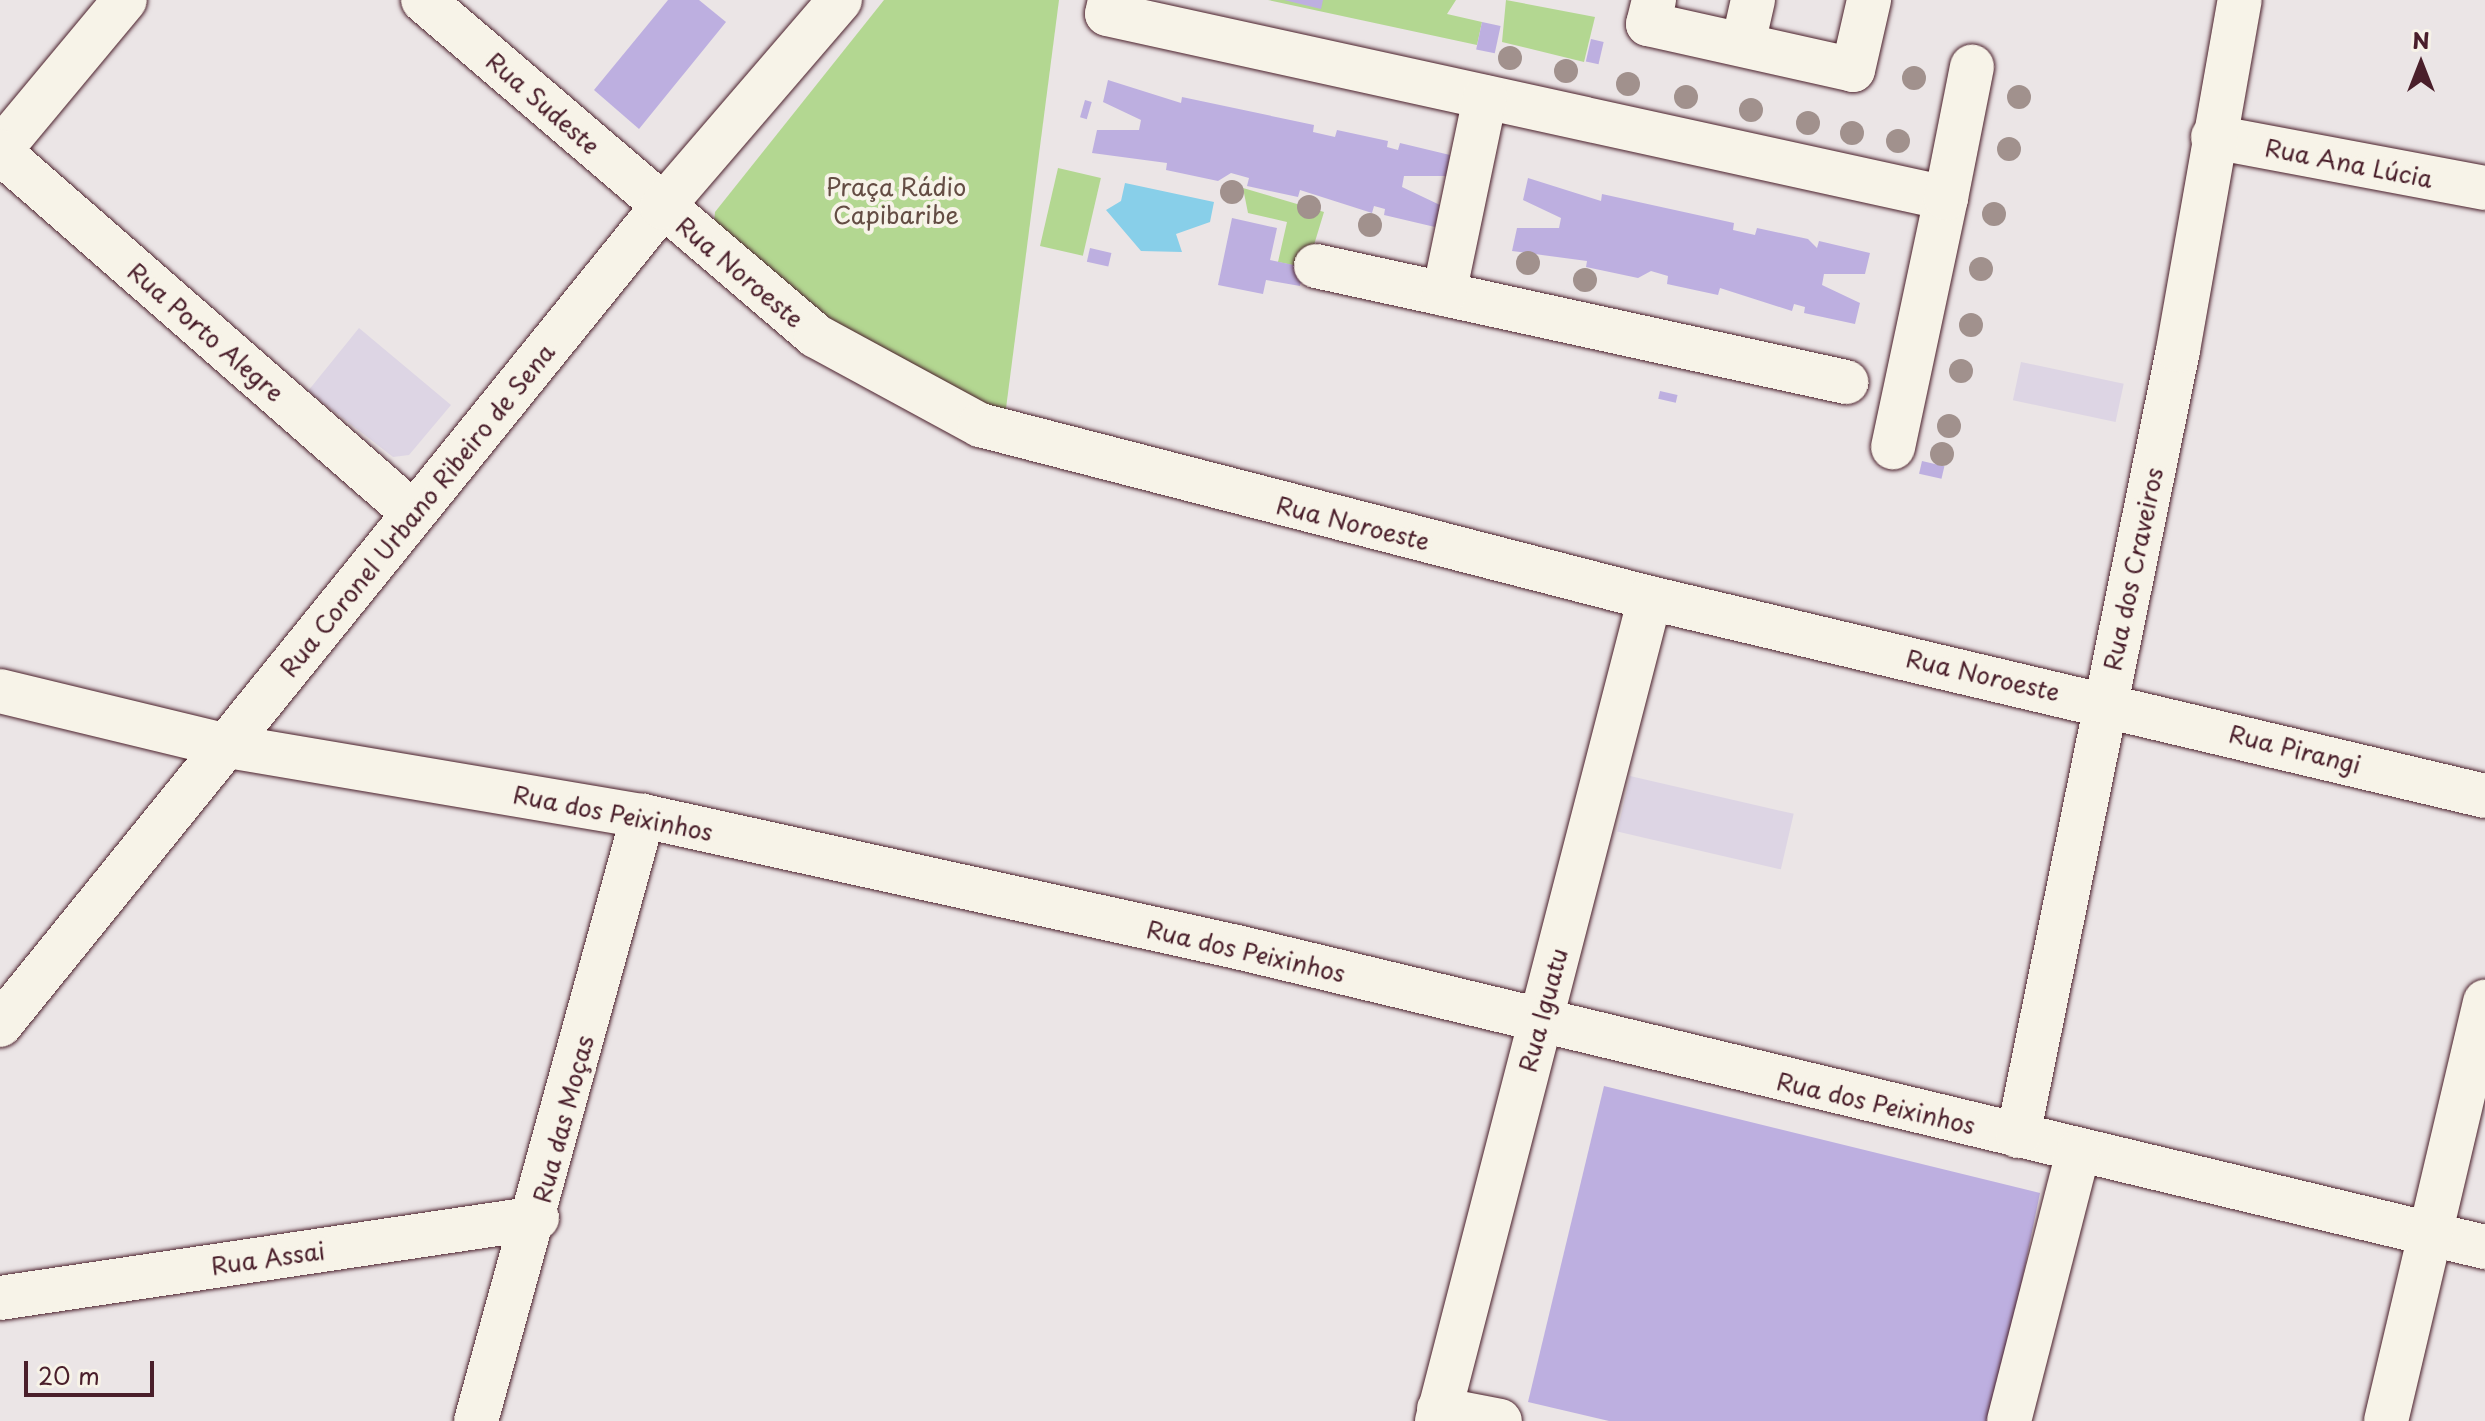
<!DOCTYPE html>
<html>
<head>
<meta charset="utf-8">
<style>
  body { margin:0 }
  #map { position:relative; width:2485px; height:1421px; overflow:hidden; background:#ebe5e6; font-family:"Playpen Sans",sans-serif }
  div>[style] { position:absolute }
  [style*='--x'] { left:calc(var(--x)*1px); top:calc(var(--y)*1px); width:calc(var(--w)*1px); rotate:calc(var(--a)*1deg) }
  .built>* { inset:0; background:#ddd5e4; transform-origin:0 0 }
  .green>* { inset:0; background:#b3d791; transform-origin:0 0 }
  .water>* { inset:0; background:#88cfe9 }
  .building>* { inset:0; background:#bdafe0; transform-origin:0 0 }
  .roads { filter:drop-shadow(0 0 2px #4a1f2b) drop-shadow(0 0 2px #4a1f2b) }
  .minor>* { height:44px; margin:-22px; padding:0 22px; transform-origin:22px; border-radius:22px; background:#f7f3e8 }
  .trees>* { width:24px; height:24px; margin:-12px; border-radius:50%; background:#a1918d }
  span { translate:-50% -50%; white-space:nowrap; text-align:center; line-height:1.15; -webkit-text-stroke:8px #f7f3e8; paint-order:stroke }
  .street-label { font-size:24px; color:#4a1f2b }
  .park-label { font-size:24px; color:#644d44 }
  .north { position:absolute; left:2381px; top:24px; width:80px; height:80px; -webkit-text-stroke:6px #f7f3e8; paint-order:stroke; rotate:0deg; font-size:22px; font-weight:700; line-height:32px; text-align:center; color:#4a1f2b }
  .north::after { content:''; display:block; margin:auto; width:28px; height:36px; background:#4a1f2b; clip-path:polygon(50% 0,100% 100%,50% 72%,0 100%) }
  .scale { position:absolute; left:24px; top:1361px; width:130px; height:36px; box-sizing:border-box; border:4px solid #4a1f2b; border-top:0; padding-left:10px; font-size:24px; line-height:28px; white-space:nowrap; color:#4a1f2b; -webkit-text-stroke:6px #f7f3e8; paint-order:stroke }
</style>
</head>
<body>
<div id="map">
  <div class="built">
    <i style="clip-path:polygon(359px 328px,451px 405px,409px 455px,393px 457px,308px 391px)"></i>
    <i style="left:2021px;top:362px;width:105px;height:39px;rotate:12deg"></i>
    <i style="left:1630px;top:776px;width:168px;height:57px;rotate:13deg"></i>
  </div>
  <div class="green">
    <i style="clip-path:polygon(884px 0,1059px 0,1005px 416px,867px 349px,714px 223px,715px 212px)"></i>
    <i style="clip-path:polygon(1268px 0,1456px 0,1447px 14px,1482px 22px,1477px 45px)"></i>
    <i style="clip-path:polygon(1506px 0,1595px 17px,1584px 62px,1502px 42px)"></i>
    <i style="left:1058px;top:168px;width:44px;height:80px;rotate:13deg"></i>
    <i style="clip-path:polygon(1243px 188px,1324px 212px,1307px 268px,1278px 262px,1287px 222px,1248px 213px)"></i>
  </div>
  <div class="water">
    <i style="clip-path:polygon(1125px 183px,1214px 202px,1210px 222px,1176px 234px,1182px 252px,1141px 251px,1106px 210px,1121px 201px)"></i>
  </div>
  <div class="building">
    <i style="clip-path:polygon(668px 0,699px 0,726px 22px,639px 129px,594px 90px)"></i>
    <i style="clip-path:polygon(1284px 0,1323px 0,1321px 9px)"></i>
    <i style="left:1482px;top:22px;width:19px;height:28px;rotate:12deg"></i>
    <i style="left:1591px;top:39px;width:13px;height:23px;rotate:13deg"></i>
    <i style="clip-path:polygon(1108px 80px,1181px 103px,1182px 97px,1314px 125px,1313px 132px,1335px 137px,1337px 130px,1388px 141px,1387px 147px,1398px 150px,1400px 143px,1450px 155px,1446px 176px,1404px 176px,1402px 187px,1440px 205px,1435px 227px,1384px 215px,1385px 209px,1374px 206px,1372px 213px,1300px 190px,1298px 197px,1247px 186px,1249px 178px,1231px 173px,1218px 181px,1166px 170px,1167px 163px,1092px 153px,1097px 130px,1139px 130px,1141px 120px,1103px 102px)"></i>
    <i style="left:1085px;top:100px;width:7px;height:18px;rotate:16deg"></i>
    <i style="clip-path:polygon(1528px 178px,1601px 201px,1602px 194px,1734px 223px,1733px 230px,1755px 235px,1757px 228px,1808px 239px,1817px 248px,1819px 241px,1870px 253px,1865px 274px,1824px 274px,1822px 285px,1860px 303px,1855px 324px,1804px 313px,1805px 307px,1794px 304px,1792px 311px,1720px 288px,1718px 295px,1667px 284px,1668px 276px,1651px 271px,1638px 278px,1586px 267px,1587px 261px,1512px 251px,1517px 228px,1559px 228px,1561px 218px,1523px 200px)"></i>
    <i style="clip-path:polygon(1232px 218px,1277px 228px,1270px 260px,1303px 267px,1300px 286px,1266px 280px,1263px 294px,1218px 285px)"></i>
    <i style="left:1090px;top:248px;width:22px;height:14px;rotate:13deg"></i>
    <i style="left:1660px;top:391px;width:18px;height:8px;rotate:13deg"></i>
    <i style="left:1922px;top:461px;width:23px;height:13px;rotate:13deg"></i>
    <i style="clip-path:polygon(1604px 1086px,2040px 1193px,1993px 1421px,1609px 1421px,1528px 1402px)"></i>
  </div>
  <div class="roads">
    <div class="minor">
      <i style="--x:423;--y:0;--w:517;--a:40.53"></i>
      <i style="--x:816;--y:336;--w:187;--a:28.5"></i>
      <i style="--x:980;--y:425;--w:692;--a:14.48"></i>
      <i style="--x:1650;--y:598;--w:858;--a:13.34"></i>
      <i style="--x:1110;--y:0;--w:14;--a:102"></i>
      <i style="--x:1107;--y:14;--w:859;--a:12.37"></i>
      <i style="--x:1946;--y:198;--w:255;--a:102"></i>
      <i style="--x:1654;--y:0;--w:25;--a:104"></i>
      <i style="--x:1648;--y:24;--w:210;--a:12.6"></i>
      <i style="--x:1853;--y:70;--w:72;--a:-77.1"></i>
      <i style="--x:1743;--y:44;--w:45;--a:-77.2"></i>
      <i style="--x:2213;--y:137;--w:277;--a:10.6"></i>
      <i style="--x:0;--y:150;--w:195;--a:-50.2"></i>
      <i style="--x:0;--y:152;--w:547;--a:41.15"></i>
      <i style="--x:1946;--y:198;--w:134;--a:-78.8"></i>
      <i style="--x:1316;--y:266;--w:543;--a:12.35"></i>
      <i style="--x:1444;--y:294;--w:201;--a:-78.2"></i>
      <i style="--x:0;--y:691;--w:235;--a:13.6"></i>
      <i style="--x:228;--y:746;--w:421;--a:9.6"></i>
      <i style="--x:643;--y:816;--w:608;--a:12.44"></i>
      <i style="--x:1237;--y:947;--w:1284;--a:13.52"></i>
      <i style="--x:0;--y:1025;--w:1052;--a:-51.02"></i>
      <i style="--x:662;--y:207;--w:273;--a:-49.3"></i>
      <i style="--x:2018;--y:1136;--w:802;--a:-78.49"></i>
      <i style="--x:2178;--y:350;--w:355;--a:-80"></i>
      <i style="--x:0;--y:1298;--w:543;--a:-8.47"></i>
      <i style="--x:1439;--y:1409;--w:62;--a:11.1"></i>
      <i style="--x:476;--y:1421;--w:628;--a:-74.57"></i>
      <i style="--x:1437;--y:1421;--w:850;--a:-75.49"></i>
      <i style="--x:2009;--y:1421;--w:278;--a:-75.6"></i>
      <i style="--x:2386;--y:1421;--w:431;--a:-76.7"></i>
    </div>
  </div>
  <div class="trees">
    <i style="left:1510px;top:58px"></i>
    <i style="left:1566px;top:71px"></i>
    <i style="left:1914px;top:78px"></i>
    <i style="left:1628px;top:84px"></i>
    <i style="left:1686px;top:97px"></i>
    <i style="left:2019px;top:97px"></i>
    <i style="left:1751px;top:110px"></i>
    <i style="left:1808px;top:123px"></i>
    <i style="left:1852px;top:133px"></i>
    <i style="left:1898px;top:141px"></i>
    <i style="left:2009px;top:149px"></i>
    <i style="left:1232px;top:192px"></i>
    <i style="left:1309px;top:207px"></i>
    <i style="left:1994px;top:214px"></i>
    <i style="left:1370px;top:225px"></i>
    <i style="left:1528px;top:263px"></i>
    <i style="left:1981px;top:269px"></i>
    <i style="left:1585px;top:280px"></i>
    <i style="left:1971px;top:325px"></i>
    <i style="left:1961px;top:371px"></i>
    <i style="left:1949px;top:426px"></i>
    <i style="left:1942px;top:454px"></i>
  </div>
  <div class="street-label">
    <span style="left:543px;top:103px;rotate:41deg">Rua Sudeste</span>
    <span style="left:2349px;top:163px;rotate:11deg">Rua Ana Lúcia</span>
    <span style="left:740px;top:272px;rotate:40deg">Rua Noroeste</span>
    <span style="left:206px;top:332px;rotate:41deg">Rua Porto Alegre</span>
    <span style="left:417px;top:510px;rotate:-51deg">Rua Coronel Urbano Ribeiro de Sena</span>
    <span style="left:1353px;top:523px;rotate:14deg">Rua Noroeste</span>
    <span style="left:2133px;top:569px;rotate:-78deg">Rua dos Craveiros</span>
    <span style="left:1983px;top:675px;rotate:13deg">Rua Noroeste</span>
    <span style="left:2295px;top:749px;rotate:14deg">Rua Pirangi</span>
    <span style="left:613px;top:813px;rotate:11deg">Rua dos Peixinhos</span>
    <span style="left:1246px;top:951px;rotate:13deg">Rua dos Peixinhos</span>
    <span style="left:1543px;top:1010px;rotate:-75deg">Rua Iguatu</span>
    <span style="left:1876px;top:1103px;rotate:13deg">Rua dos Peixinhos</span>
    <span style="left:563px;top:1119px;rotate:-75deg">Rua das Moças</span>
    <span style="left:268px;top:1258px;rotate:-8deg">Rua Assai</span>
  </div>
  <div class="park-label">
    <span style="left:896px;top:201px">Praça Rádio<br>Capibaribe</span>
  </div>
  <div class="north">N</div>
  <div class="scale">20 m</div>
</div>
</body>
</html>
